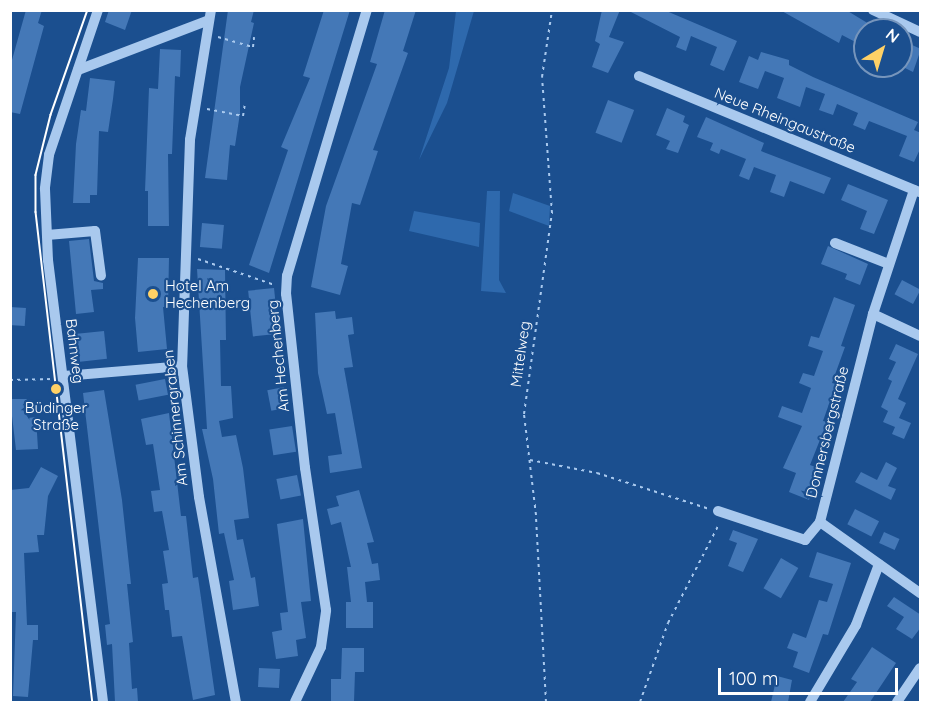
<!DOCTYPE html>
<html>
<head>
<meta charset="utf-8">
<style>
  body { margin:0 }
  #map { position:relative; width:931px; height:713px; overflow:hidden; background:#1b4f8f; font-family:Quicksand,sans-serif }
  div>[style] { position:absolute }
  [style*='--x'] { left:calc(var(--x)*1px); top:calc(var(--y)*1px); width:calc(var(--w)*1px); rotate:calc(var(--a)*1deg) }
  .green>* { inset:0; background:#2e69ad }
  .building>* { inset:0; background:#4478b7; transform-origin:0 0 }
  .path>* { height:2px; margin-top:-1px; transform-origin:0; background:repeating-linear-gradient(90deg,#a9c9ee 0 3px,transparent 0 7.5px) }
  .minor>* { height:10px; margin:-5px; padding:0 5px; transform-origin:5px; border-radius:5px; background:#a9c9ee }
  .tram>* { height:1.5px; margin:-0.75px; padding:0 0.75px; transform-origin:0.75px; border-radius:0.75px; background:#fff }
  .dots>* { width:16px; height:16px; translate:-50% -50%; box-sizing:border-box; border:3px solid #1b4f8f; border-radius:50% }
  span { translate:-50% -50%; white-space:nowrap; text-align:center; line-height:1.15; -webkit-text-stroke:4.5px #1b4f8f; paint-order:stroke }
  .street-label { font-size:15px; color:#fff }
  .poi-label { font-size:15px; color:#fff }
  .left { translate:0 -50%; text-align:left }
  .frame { position:absolute; inset:0; border:12px solid #fff; pointer-events:none }
  .north { position:absolute; left:853px; top:18px; width:60px; height:60px; box-sizing:border-box; background:#1b4f8f; border:2px solid #7695bc; border-radius:50%; rotate:38deg; font-size:16px; font-weight:700; line-height:24px; text-align:center; color:#fff }
  .north::after { content:''; display:block; margin:auto; width:21px; height:27px; background:#ffd166; clip-path:polygon(50% 0,100% 100%,50% 72%,0 100%) }
  .scale { position:absolute; left:718px; top:668px; width:180px; height:27px; box-sizing:border-box; border:3px solid #fff; border-top:0; padding-left:8px; font-size:18px; line-height:21px; white-space:nowrap; color:#fff; -webkit-text-stroke:4px #1b4f8f; paint-order:stroke }
</style>
</head>
<body>
<div id="map">
  <div class="green">
    <i style="clip-path:polygon(456px 11px,474px 11px,447px 103px,419px 160px,449px 68px)"></i>
    <i style="clip-path:polygon(487px 191px,500px 191px,499px 280px,506px 293px,481px 291px)"></i>
    <i style="clip-path:polygon(513px 193px,550px 206px,549px 226px,509px 211px)"></i>
    <i style="clip-path:polygon(414px 211px,480px 223px,479px 247px,409px 231px)"></i>
  </div>
  <div class="building">
    <i style="clip-path:polygon(26px 10px,42px 10px,38px 23px,44px 26px,20px 114px,10px 112px,10px 67px)"></i>
    <i style="clip-path:polygon(109px 10px,132px 10px,125px 30px,105px 22px)"></i>
    <i style="clip-path:polygon(228px 10px,254px 10px,251px 22px,254px 23px,240px 87px,240px 113px,235px 146px,230px 145px,227px 180px,205px 178px)"></i>
    <i style="clip-path:polygon(324px 10px,350px 10px,269px 273px,249px 265px,288px 150px,281px 147px,310px 78px,303px 76px)"></i>
    <i style="clip-path:polygon(385px 10px,416px 10px,403px 51px,408px 53px,373px 150px,378px 151px,360px 205px,352px 203px,341px 264px,348px 266px,340px 295px,311px 287px,326px 206px,377px 64px,370px 62px)"></i>
    <i style="clip-path:polygon(602px 10px,620px 10px,609px 37px,624px 42px,608px 73px,592px 67px,600px 44px,595px 41px)"></i>
    <i style="clip-path:polygon(627px 10px,664px 10px,737px 41px,724px 71px,710px 65px,717px 47px,691px 36px,686px 51px,676px 47px,680px 37px)"></i>
    <i style="clip-path:polygon(780px 10px,846px 10px,879px 30px,865px 30px,865px 47px,842px 35px,839px 43px)"></i>
    <i style="clip-path:polygon(901px 40px,921px 49px,913px 72px,901px 66px)"></i>
    <i style="clip-path:polygon(160px 49px,181px 50px,180px 77px,175px 76px,172px 154px,168px 154px,169px 226px,148px 226px,148px 191px,145px 191px,149px 88px,158px 89px)"></i>
    <i style="clip-path:polygon(761px 52px,789px 60px,789px 65px,813px 77px,918px 122px,914px 130px,921px 133px,921px 147px,914px 162px,899px 156px,907px 136px,869px 121px,865px 130px,853px 125px,858px 113px,837px 104px,833px 115px,819px 110px,825px 94px,806px 87px,800px 107px,777px 98px,784px 78px,765px 71px,758px 89px,739px 82px,749px 56px,758px 60px)"></i>
    <i style="clip-path:polygon(90px 78px,115px 81px,113px 99px,108px 132px,99px 131px,97px 195px,90px 195px,90px 203px,73px 203px,76px 144px,81px 110px,86px 111px)"></i>
    <i style="left:608px;top:100px;width:28px;height:35px;rotate:21deg"></i>
    <i style="clip-path:polygon(667px 108px,685px 116px,683px 122px,689px 125px,678px 153px,666px 149px,670px 141px,656px 135px)"></i>
    <i style="clip-path:polygon(706px 117px,764px 143px,761px 151px,831px 178px,824px 194px,790px 181px,784px 197px,770px 192px,776px 175px,754px 167px,749px 180px,739px 176px,746px 159px,721px 149px,719px 154px,710px 150px,713px 143px,697px 137px)"></i>
    <i style="clip-path:polygon(848px 184px,888px 200px,874px 234px,860px 229px,867px 211px,841px 200px)"></i>
    <i style="left:202px;top:223px;width:22px;height:24px;rotate:5deg"></i>
    <i style="clip-path:polygon(89px 239px,94px 281px,103px 283px,103px 289px,91px 290px,94px 312px,76px 314px,69px 241px)"></i>
    <i style="clip-path:polygon(828px 246px,868px 264px,860px 285px,845px 279px,847px 274px,821px 264px)"></i>
    <i style="clip-path:polygon(138px 258px,169px 258px,168px 307px,163px 307px,167px 349px,138px 352px,135px 318px)"></i>
    <i style="clip-path:polygon(197px 269px,225px 270px,226px 340px,220px 340px,221px 386px,231px 386px,233px 418px,219px 421px,222px 437px,236px 435px,243px 468px,249px 518px,234px 520px,237px 540px,243px 539px,251px 578px,255px 577px,259px 606px,233px 610px,229px 581px,234px 580px,224px 533px,219px 534px,213px 479px,202px 429px,207px 429px)"></i>
    <i style="left:902px;top:280px;width:21px;height:16px;rotate:28deg"></i>
    <i style="left:274px;top:288px;width:46px;height:26px;rotate:84deg"></i>
    <i style="clip-path:polygon(834px 297px,855px 305px,841px 346px,845px 347px,832px 383px,836px 384px,823px 421px,827px 422px,810px 465px,821px 469px,809px 500px,789px 492px,796px 473px,783px 468px,802px 426px,778px 417px,782px 406px,802px 413px,811px 388px,799px 383px,803px 373px,814px 376px,823px 351px,808px 346px,811px 336px,819px 338px)"></i>
    <i style="left:10px;top:307px;width:16px;height:18px;rotate:4deg"></i>
    <i style="clip-path:polygon(335px 311px,336px 319px,352px 317px,354px 334px,348px 335px,353px 367px,344px 368px,362px 468px,330px 473px,328px 456px,342px 454px,335px 413px,327px 414px,318px 373px,315px 313px)"></i>
    <i style="left:104px;top:331px;width:28px;height:27px;rotate:84deg"></i>
    <i style="clip-path:polygon(896px 344px,918px 354px,898px 399px,906px 403px,899px 418px,911px 423px,904px 439px,892px 434px,895px 427px,883px 422px,888px 411px,881px 407px,892px 381px,888px 379px,896px 362px,889px 359px)"></i>
    <i style="left:165px;top:379px;width:16px;height:30px;rotate:79deg"></i>
    <i style="left:284px;top:387px;width:21px;height:17px;rotate:79deg"></i>
    <i style="clip-path:polygon(104px 390px,122px 500px,131px 584px,127px 584px,133px 642px,129px 643px,132px 689px,137px 688px,138px 702px,115px 702px,112px 644px,107px 645px,105px 625px,110px 624px,83px 393px)"></i>
    <i style="clip-path:polygon(10px 399px,28px 399px,28px 418px,36px 417px,38px 449px,16px 450px)"></i>
    <i style="clip-path:polygon(169px 413px,181px 516px,186px 516px,193px 578px,198px 577px,215px 695px,193px 700px,182px 636px,172px 637px,169px 610px,165px 610px,162px 584px,168px 583px,163px 551px,169px 550px,162px 511px,154px 512px,151px 491px,160px 490px,153px 444px,146px 445px,141px 419px)"></i>
    <i style="left:292px;top:426px;width:26px;height:23px;rotate:81deg"></i>
    <i style="clip-path:polygon(886px 462px,897px 468px,888px 486px,896px 489px,891px 500px,855px 482px,861px 472px,877px 480px)"></i>
    <i style="clip-path:polygon(41px 467px,58px 476px,48px 496px,44px 535px,37px 535px,39px 552px,24px 553px,27px 625px,38px 625px,38px 640px,33px 640px,28px 697px,13px 696px,16px 612px,10px 612px,10px 490px,29px 488px)"></i>
    <i style="left:297px;top:475px;width:21px;height:21px;rotate:79deg"></i>
    <i style="clip-path:polygon(359px 490px,374px 542px,367px 543px,372px 564px,378px 563px,380px 580px,365px 582px,367px 602px,373px 602px,373px 628px,346px 628px,346px 602px,351px 602px,347px 567px,351px 567px,341px 522px,331px 525px,327px 509px,339px 506px,336px 496px)"></i>
    <i style="left:855px;top:509px;width:27px;height:17px;rotate:27deg"></i>
    <i style="clip-path:polygon(303px 519px,311px 601px,301px 602px,306px 638px,296px 640px,298px 656px,276px 659px,272px 632px,282px 630px,280px 613px,288px 612px,277px 524px)"></i>
    <i style="clip-path:polygon(733px 530px,758px 539px,743px 572px,728px 566px,737px 543px,729px 540px)"></i>
    <i style="left:884px;top:532px;width:17px;height:12px;rotate:24deg"></i>
    <i style="clip-path:polygon(817px 552px,851px 563px,828px 635px,823px 634px,809px 673px,793px 667px,798px 652px,787px 648px,793px 633px,806px 638px,819px 600px,827px 602px,833px 584px,809px 577px)"></i>
    <i style="left:781px;top:558px;width:20px;height:35px;rotate:30deg"></i>
    <i style="clip-path:polygon(894px 597px,921px 615px,921px 627px,912px 639px,896px 629px,904px 617px,887px 606px)"></i>
    <i style="clip-path:polygon(872px 647px,896px 663px,870px 702px,843px 702px,857px 682px,851px 679px)"></i>
    <i style="clip-path:polygon(342px 648px,364px 648px,364px 672px,355px 672px,354px 702px,331px 702px,331px 679px,341px 679px)"></i>
    <i style="left:259px;top:668px;width:21px;height:19px;rotate:3deg"></i>
    <i style="clip-path:polygon(777px 676px,792px 680px,788px 702px,771px 702px)"></i>
  </div>
  <div class="path">
    <i style="--x:218;--y:37;--w:36;--a:16"></i>
    <i style="--x:253;--y:47;--w:10;--a:-84"></i>
    <i style="--x:207;--y:109;--w:37;--a:11"></i>
    <i style="--x:243;--y:116;--w:13;--a:-81"></i>
    <i style="--x:198;--y:259;--w:81;--a:18.7"></i>
    <i style="--x:10;--y:380;--w:43;--a:-1.3"></i>
    <i style="--x:530;--y:460;--w:68;--a:11"></i>
    <i style="--x:597;--y:473;--w:118;--a:17.8"></i>
    <i style="--x:546;--y:702;--w:187;--a:-93.1"></i>
    <i style="--x:536;--y:515;--w:102;--a:-96.8"></i>
    <i style="--x:524;--y:414;--w:203;--a:-82.1"></i>
    <i style="--x:552;--y:213;--w:136;--a:-94.2"></i>
    <i style="--x:542;--y:77;--w:68;--a:-81.5"></i>
    <i style="--x:640;--y:702;--w:84;--a:-70.5"></i>
    <i style="--x:668;--y:623;--w:111;--a:-62.7"></i>
  </div>
  <div class="minor">
    <i style="--x:98;--y:10;--w:153;--a:108.7"></i>
    <i style="--x:49;--y:155;--w:34;--a:97"></i>
    <i style="--x:45;--y:189;--w:71;--a:87.6"></i>
    <i style="--x:48;--y:260;--w:445;--a:82.9"></i>
    <i style="--x:211;--y:10;--w:132;--a:99.2"></i>
    <i style="--x:190;--y:140;--w:226;--a:92"></i>
    <i style="--x:182;--y:366;--w:132;--a:82.6"></i>
    <i style="--x:199;--y:497;--w:208;--a:79.8"></i>
    <i style="--x:873;--y:10;--w:52;--a:25.1"></i>
    <i style="--x:78;--y:70;--w:140;--a:-20.9"></i>
    <i style="--x:639;--y:76;--w:303;--a:22.5"></i>
    <i style="--x:914;--y:190;--w:131;--a:108.3"></i>
    <i style="--x:873;--y:314;--w:215;--a:104.3"></i>
    <i style="--x:820;--y:522;--w:123;--a:35.4"></i>
    <i style="--x:47;--y:235;--w:48;--a:-4.8"></i>
    <i style="--x:95;--y:231;--w:45;--a:82.4"></i>
    <i style="--x:835;--y:243;--w:58;--a:21.3"></i>
    <i style="--x:873;--y:314;--w:52;--a:25.1"></i>
    <i style="--x:64;--y:376;--w:118;--a:-4.8"></i>
    <i style="--x:718;--y:511;--w:92;--a:18.4"></i>
    <i style="--x:805;--y:540;--w:23;--a:-50"></i>
    <i style="--x:295;--y:702;--w:61;--a:-64.7"></i>
    <i style="--x:321;--y:647;--w:37;--a:-82"></i>
    <i style="--x:326;--y:610;--w:144;--a:-98.4"></i>
    <i style="--x:305;--y:468;--w:175;--a:-96.2"></i>
    <i style="--x:286;--y:294;--w:18;--a:-87"></i>
    <i style="--x:287;--y:276;--w:278;--a:-73.3"></i>
    <i style="--x:810;--y:702;--w:90;--a:-59.1"></i>
    <i style="--x:856;--y:625;--w:65;--a:-69.3"></i>
    <i style="--x:897;--y:702;--w:41;--a:-55.9"></i>
  </div>
  <div class="tram">
    <i style="--x:88;--y:10;--w:111;--a:109.4"></i>
    <i style="--x:51;--y:115;--w:62;--a:104"></i>
    <i style="--x:36;--y:175;--w:37;--a:90"></i>
    <i style="--x:36;--y:212;--w:493;--a:83.4"></i>
  </div>
  <div class="dots">
    <i style="left:153px;top:294px;background:#ffd166"></i>
    <i style="left:56px;top:389px;background:#ffd166"></i>
  </div>
  <div class="street-label">
    <span style="left:785px;top:120px;rotate:22deg">Neue Rheingaustraße</span>
    <span style="left:75px;top:351px;rotate:83deg">Bahnweg</span>
    <span style="left:520px;top:354px;rotate:-82deg">Mittelweg</span>
    <span style="left:278px;top:356px;rotate:-96deg">Am Hechenberg</span>
    <span style="left:175px;top:418px;rotate:-96deg">Am Schinnergraben</span>
    <span style="left:827px;top:432px;rotate:-76deg">Donnersbergstraße</span>
  </div>
  <div class="poi-label">
    <span class="left" style="left:165px;top:294px">Hotel Am<br>Hechenberg</span>
    <span style="left:56px;top:416px">Büdinger<br>Straße</span>
  </div>
  <div class="frame"></div>
  <div class="north">N</div>
  <div class="scale">100 m</div>
</div>
</body>
</html>
